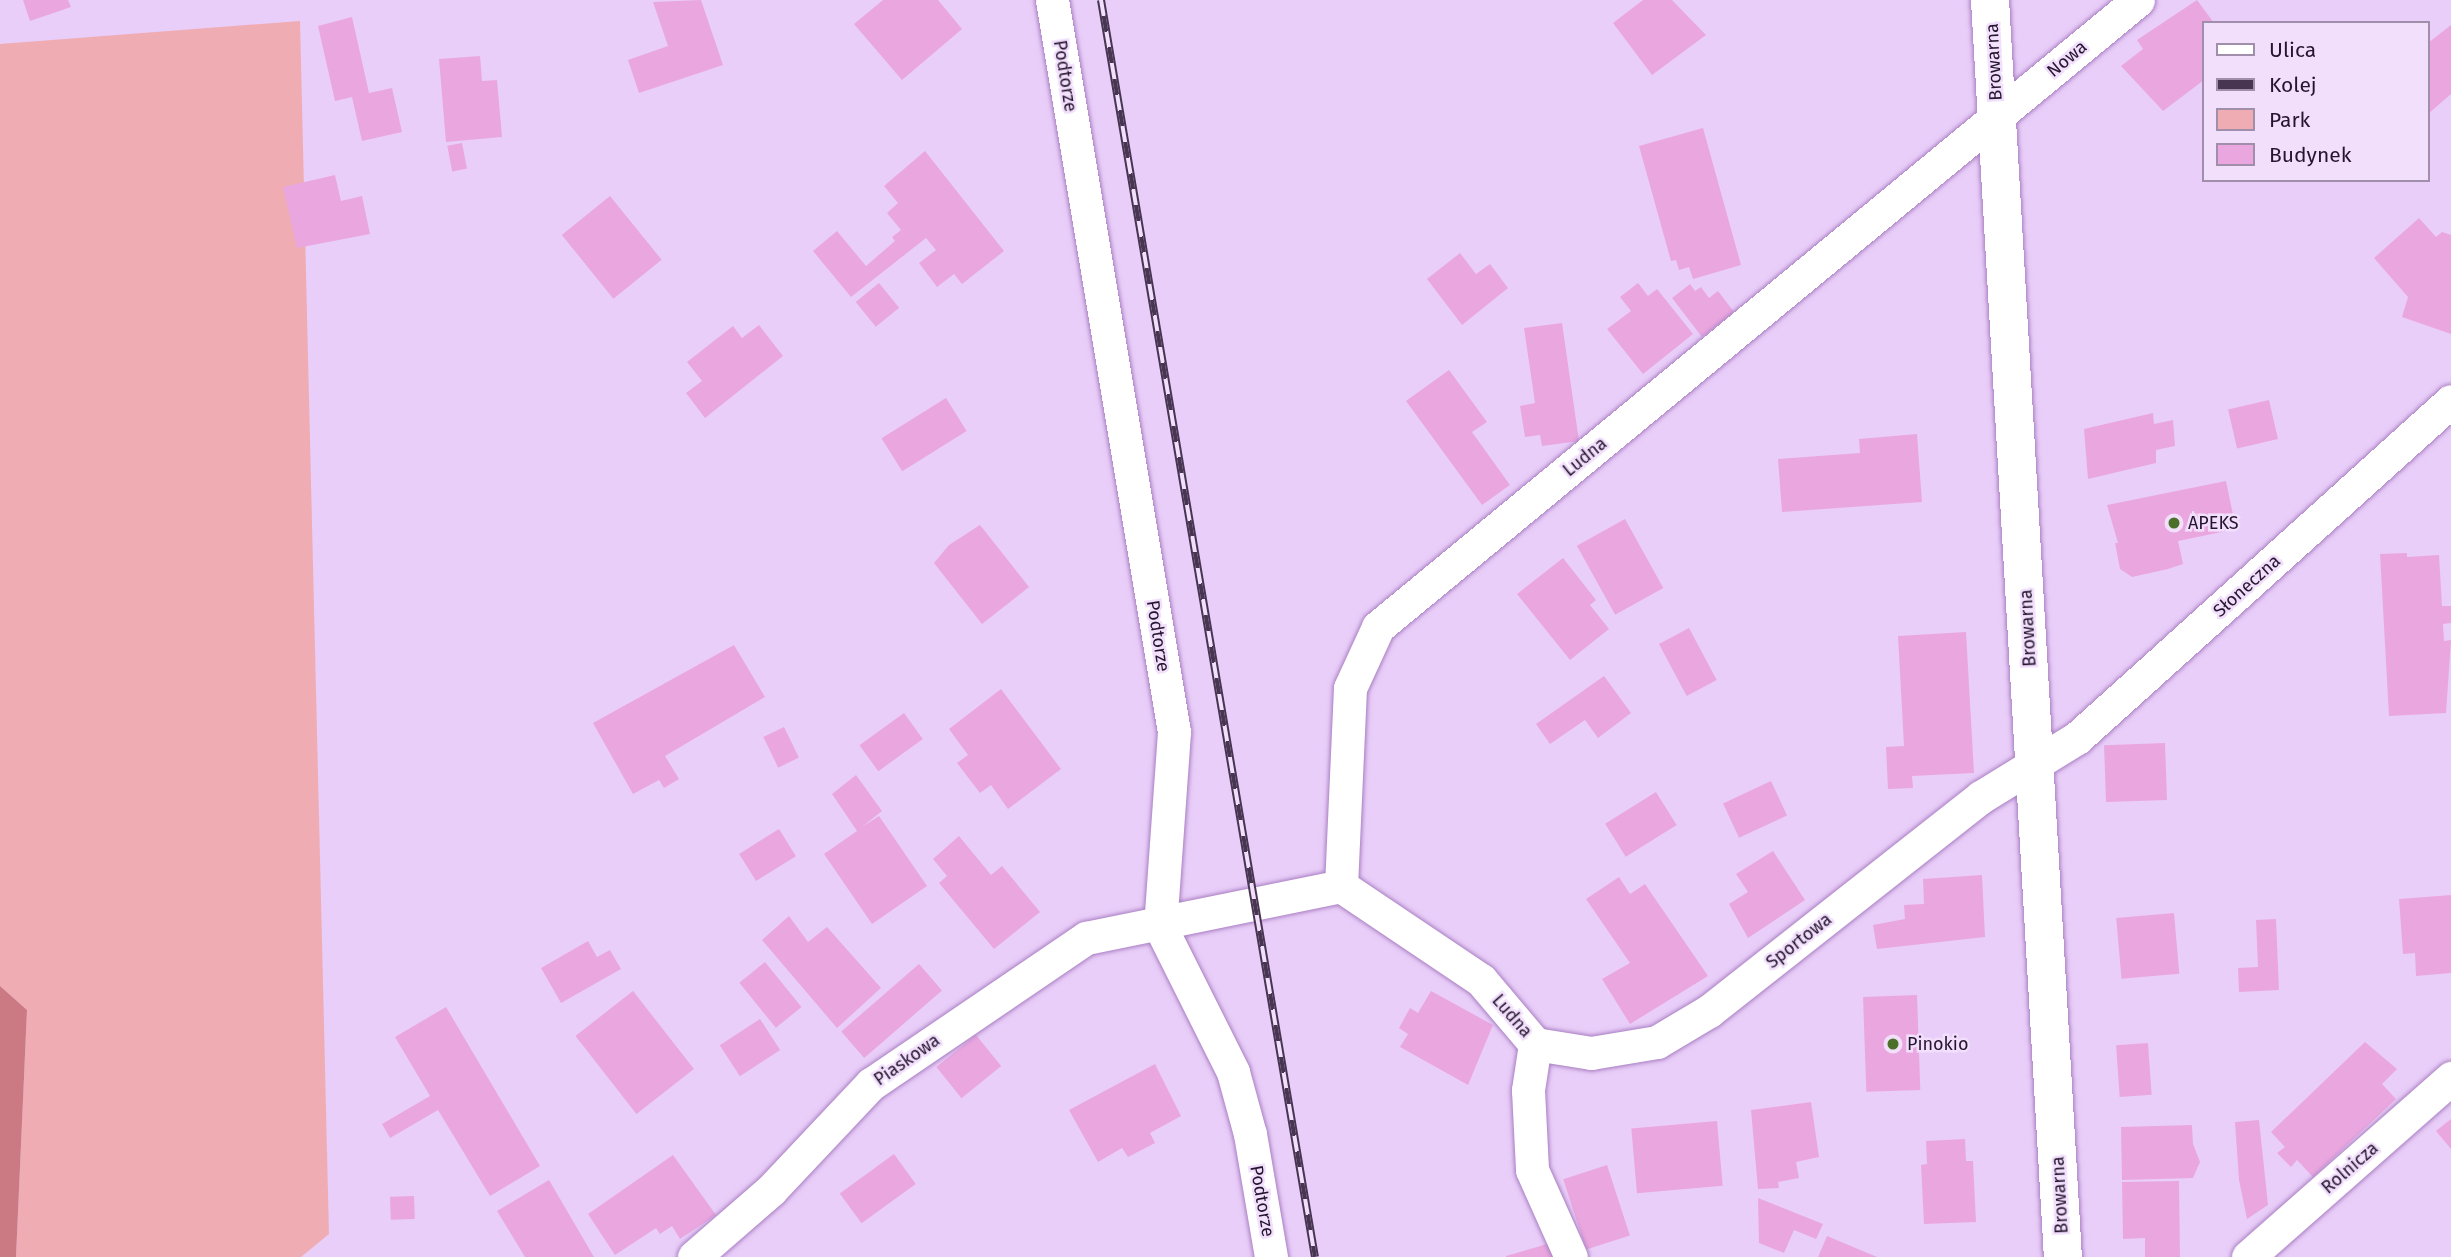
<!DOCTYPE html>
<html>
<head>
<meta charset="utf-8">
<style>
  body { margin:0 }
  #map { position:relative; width:2451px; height:1257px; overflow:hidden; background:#e9cef9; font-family:"Fira Sans",sans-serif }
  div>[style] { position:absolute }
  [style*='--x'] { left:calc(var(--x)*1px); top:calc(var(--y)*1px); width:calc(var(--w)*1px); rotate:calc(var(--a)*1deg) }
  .green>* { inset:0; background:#efadb3 }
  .forest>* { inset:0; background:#cb7a84 }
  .building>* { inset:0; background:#eaa7df; transform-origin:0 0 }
  .roads { filter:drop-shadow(0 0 2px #a97fc2) drop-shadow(0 0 2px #a97fc2) }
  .minor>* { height:33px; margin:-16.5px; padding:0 16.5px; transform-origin:16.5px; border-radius:16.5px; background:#fff }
  .tertiary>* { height:38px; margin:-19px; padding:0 19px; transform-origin:19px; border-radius:19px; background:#fff }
  .rail>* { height:8px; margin-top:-4px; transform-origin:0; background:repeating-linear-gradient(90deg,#f1dffc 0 16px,#483552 0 32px); box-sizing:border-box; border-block:2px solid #483552 }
  .dots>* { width:19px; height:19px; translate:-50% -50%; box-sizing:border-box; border:4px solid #f1dffc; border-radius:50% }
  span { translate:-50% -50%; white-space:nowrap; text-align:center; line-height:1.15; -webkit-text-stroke:5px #f1dffc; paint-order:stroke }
  .street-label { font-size:18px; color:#26152f }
  .poi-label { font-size:18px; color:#26152f }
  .left { translate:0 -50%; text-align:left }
  .legend { position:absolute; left:2202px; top:21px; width:228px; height:161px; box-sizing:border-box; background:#f1dffc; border:2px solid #a08eaa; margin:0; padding:9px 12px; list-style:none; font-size:21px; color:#26152f }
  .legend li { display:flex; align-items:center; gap:14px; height:35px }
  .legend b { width:35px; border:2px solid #a08eaa }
</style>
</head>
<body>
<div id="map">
  <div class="green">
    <i style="clip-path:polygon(300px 21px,329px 1234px,301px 1257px,16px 1257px,27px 1010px,0 986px,0 44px)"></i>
  </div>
  <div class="forest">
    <i style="clip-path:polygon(0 986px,27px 1010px,16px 1257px,0 1257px)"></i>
  </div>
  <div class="building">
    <i style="clip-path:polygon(23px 0,68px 0,71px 7px,30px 21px)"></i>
    <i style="clip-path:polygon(701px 0,723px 65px,639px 93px,628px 60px,668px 46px,653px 2px)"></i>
    <i style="clip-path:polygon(883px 0,938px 0,962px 29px,902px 80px,854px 24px)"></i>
    <i style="clip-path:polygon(1643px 0,1672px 0,1706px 35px,1652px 75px,1613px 23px)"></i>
    <i style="clip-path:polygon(2197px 0,2214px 23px,2204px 23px,2204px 80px,2163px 111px,2121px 66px,2143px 49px,2137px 40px)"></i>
    <i style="clip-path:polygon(352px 17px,369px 93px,392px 88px,402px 132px,362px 141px,352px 97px,335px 101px,318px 26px)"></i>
    <i style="clip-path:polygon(2451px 25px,2451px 94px,2428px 114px,2428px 43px)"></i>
    <i style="clip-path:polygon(480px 56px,482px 81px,497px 80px,502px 137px,446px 142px,439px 59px)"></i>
    <i style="clip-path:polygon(1703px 128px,1741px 265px,1693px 279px,1689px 267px,1679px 270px,1676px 260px,1671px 261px,1639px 146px)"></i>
    <i style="left:462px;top:143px;width:26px;height:15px;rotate:79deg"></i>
    <i style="clip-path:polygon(925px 151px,1004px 251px,962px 284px,954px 274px,937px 287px,919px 263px,936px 250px,926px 238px,851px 297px,813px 251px,837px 231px,866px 266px,895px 241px,892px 237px,901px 230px,887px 213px,898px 203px,884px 186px)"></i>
    <i style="clip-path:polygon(335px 175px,341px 201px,362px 196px,370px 234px,297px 248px,283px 187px)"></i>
    <i style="left:610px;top:196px;width:82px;height:62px;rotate:51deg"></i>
    <i style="clip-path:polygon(2419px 218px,2436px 237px,2442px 232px,2451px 235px,2451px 334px,2402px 317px,2408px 297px,2374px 258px)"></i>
    <i style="clip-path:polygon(1460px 253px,1476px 274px,1490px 264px,1508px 288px,1462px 325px,1427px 279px)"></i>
    <i style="left:879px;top:283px;width:32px;height:30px;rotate:51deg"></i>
    <i style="clip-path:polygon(1638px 283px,1648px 296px,1657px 289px,1693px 334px,1643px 374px,1607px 329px,1631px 311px,1620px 297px)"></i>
    <i style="clip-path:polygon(1690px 284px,1695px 291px,1701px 287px,1709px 298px,1718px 291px,1734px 312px,1702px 337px,1672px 298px)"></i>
    <i style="clip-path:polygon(1562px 323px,1579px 441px,1542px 446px,1540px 435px,1525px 437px,1520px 406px,1535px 403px,1524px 328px)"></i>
    <i style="clip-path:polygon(759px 325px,783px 356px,705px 418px,686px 393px,702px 381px,687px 362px,733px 326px,742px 338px)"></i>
    <i style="clip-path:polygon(1449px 370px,1487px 422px,1472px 432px,1510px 485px,1482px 505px,1406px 401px)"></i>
    <i style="left:946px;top:398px;width:39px;height:76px;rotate:58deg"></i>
    <i style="left:2269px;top:400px;width:40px;height:42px;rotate:77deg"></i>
    <i style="clip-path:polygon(2153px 413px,2154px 424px,2173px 420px,2175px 446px,2156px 450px,2156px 463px,2088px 479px,2084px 429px)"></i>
    <i style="clip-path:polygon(1917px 434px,1922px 502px,1782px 512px,1778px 459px,1860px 453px,1859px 439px)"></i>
    <i style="clip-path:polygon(2226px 481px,2236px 529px,2178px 541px,2183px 564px,2168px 569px,2132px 577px,2120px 569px,2115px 543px,2118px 543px,2107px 505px)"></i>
    <i style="left:1625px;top:519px;width:79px;height:55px;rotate:61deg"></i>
    <i style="clip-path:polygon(980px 525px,1029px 587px,982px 624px,934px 563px,949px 545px)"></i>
    <i style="clip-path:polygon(2407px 553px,2407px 557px,2439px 555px,2442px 606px,2451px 606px,2451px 623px,2443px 624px,2444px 641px,2451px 640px,2446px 713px,2389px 716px,2380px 554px)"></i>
    <i style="clip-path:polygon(1563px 558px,1596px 600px,1590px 605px,1609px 629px,1570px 660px,1517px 594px)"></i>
    <i style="left:1689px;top:628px;width:59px;height:34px;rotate:62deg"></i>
    <i style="clip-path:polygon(1966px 632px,1974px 773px,1912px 776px,1913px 788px,1888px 789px,1886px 747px,1904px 746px,1898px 636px)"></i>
    <i style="clip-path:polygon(734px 645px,765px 697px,665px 756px,679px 779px,664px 788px,659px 780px,633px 794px,593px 723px)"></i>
    <i style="clip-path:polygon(1604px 676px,1631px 713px,1598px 738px,1585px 720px,1550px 744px,1536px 724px)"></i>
    <i style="clip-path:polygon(1001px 689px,1061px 769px,1008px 809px,991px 785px,980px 793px,957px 763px,968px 755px,949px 729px)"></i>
    <i style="left:904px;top:713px;width:32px;height:55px;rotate:54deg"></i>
    <i style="left:784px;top:727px;width:34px;height:23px;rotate:64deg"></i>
    <i style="left:2165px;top:743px;width:57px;height:61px;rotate:88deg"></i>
    <i style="clip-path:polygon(856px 775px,882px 811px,862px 827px,879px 816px,927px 886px,872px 924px,824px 854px,857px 831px,832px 794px)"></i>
    <i style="left:1771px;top:781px;width:38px;height:53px;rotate:65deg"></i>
    <i style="left:1656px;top:792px;width:39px;height:60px;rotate:58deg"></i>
    <i style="left:779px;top:829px;width:32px;height:47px;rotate:58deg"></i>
    <i style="clip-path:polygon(959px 836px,991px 875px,1002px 866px,1040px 912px,994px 949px,939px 883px,947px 876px,933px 859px)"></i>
    <i style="clip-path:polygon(1773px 851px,1805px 900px,1748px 938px,1729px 904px,1748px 892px,1736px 874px)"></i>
    <i style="clip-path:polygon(1982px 875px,1985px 937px,1877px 949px,1873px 925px,1905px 919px,1904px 905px,1924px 904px,1923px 879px)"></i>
    <i style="clip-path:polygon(1619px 877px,1630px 894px,1645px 884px,1708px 976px,1630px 1024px,1602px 979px,1630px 963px,1586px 899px)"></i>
    <i style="clip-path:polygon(2451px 895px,2451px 973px,2416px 976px,2415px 953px,2403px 954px,2399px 899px)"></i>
    <i style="left:2174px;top:913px;width:61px;height:58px;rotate:85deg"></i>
    <i style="clip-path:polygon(789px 916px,808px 942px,827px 927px,881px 988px,837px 1028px,762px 940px)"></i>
    <i style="clip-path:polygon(2276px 919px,2279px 990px,2239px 992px,2238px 968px,2258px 967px,2256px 920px)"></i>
    <i style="clip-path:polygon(588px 941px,597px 957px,610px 950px,621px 969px,561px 1003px,541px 968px)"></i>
    <i style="left:765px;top:962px;width:58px;height:33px;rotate:51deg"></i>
    <i style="left:919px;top:964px;width:35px;height:103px;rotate:49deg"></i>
    <i style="left:633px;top:991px;width:99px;height:73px;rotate:52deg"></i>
    <i style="clip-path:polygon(1431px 991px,1493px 1025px,1468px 1085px,1400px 1047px,1408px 1034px,1399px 1028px,1410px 1008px,1418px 1013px)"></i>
    <i style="left:1917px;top:995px;width:95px;height:54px;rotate:88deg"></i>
    <i style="clip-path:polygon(446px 1007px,540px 1166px,490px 1196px,438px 1110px,390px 1138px,382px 1124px,430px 1096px,395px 1037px)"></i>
    <i style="left:760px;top:1019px;width:37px;height:48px;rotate:57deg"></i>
    <i style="left:976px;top:1035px;width:40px;height:51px;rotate:51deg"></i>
    <i style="clip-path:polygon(2365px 1042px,2397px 1069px,2382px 1084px,2396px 1099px,2313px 1177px,2297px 1160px,2291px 1167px,2277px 1153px,2285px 1147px,2271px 1132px)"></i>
    <i style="left:2148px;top:1043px;width:52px;height:32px;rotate:86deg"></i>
    <i style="clip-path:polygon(1155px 1064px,1181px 1116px,1150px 1133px,1155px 1143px,1128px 1157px,1122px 1148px,1098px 1162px,1069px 1110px)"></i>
    <i style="clip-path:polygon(1811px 1102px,1819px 1157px,1796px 1162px,1799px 1178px,1778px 1182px,1779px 1188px,1758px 1189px,1751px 1110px)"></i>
    <i style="clip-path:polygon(2451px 1119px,2451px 1149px,2436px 1131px)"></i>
    <i style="clip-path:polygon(2259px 1120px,2268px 1205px,2247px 1219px,2239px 1180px,2235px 1122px)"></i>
    <i style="left:1717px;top:1121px;width:65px;height:86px;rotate:85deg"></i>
    <i style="clip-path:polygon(2192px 1125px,2193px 1144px,2200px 1162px,2193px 1178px,2122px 1180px,2121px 1127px)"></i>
    <i style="clip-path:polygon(1965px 1139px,1966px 1161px,1973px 1161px,1976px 1222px,1924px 1224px,1921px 1165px,1927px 1164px,1926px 1141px)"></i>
    <i style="left:894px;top:1154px;width:37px;height:67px;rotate:54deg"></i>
    <i style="clip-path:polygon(673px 1155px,716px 1215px,680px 1239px,672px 1226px,660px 1234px,656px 1228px,615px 1255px,588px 1214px)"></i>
    <i style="left:1607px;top:1165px;width:74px;height:46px;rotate:72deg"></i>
    <i style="clip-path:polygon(549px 1180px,594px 1257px,525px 1257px,497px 1211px)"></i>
    <i style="clip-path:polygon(2179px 1181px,2180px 1257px,2145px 1257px,2145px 1238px,2123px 1239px,2122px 1182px)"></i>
    <i style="left:414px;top:1196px;width:23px;height:24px;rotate:88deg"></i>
    <i style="clip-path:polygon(1758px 1198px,1823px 1224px,1816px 1239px,1794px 1230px,1784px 1253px,1759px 1243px)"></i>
    <i style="clip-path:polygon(1827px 1236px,1877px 1257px,1818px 1257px)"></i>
    <i style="clip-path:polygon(1554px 1242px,1559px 1257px,1506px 1257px,1506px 1256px)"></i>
  </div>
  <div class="roads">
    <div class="minor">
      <i style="--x:1052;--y:0;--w:742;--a:80.54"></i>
      <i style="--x:1174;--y:732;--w:195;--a:94.1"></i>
      <i style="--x:1160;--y:926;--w:163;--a:63.4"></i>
      <i style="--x:1233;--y:1072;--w:64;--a:74.7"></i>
      <i style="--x:1250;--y:1134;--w:125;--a:80.3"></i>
      <i style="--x:1341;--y:886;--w:198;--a:-87.4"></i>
      <i style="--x:1350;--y:688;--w:67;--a:-65.3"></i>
      <i style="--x:1378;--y:627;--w:985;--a:-39.52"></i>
      <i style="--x:1535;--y:1044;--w:57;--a:9.1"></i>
      <i style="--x:1591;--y:1053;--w:67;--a:-9.5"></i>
      <i style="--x:1657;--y:1042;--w:61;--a:-30.8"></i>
      <i style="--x:1709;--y:1011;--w:346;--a:-38.2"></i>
      <i style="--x:1981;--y:797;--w:113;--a:-31.6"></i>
      <i style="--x:2077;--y:738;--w:503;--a:-42.02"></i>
      <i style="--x:694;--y:1257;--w:102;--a:-41"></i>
      <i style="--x:771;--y:1190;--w:146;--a:-46.7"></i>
      <i style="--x:871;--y:1084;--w:260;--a:-34.2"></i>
      <i style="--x:1086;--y:938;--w:260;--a:-11.5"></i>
      <i style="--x:1341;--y:886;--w:169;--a:33.9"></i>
      <i style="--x:1481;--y:980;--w:84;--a:49.8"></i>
      <i style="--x:1535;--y:1044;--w:47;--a:98.7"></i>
      <i style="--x:1528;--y:1090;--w:80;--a:87.1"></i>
      <i style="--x:1532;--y:1170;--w:95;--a:65.9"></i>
      <i style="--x:2248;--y:1257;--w:271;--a:-41.4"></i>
    </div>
    <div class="tertiary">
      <i style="--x:1990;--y:0;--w:1259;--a:86.68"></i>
    </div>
  </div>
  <div class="rail">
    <i style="--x:1101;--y:0;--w:1275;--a:80.34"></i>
  </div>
  <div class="dots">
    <i style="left:2174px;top:523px;background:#4c702a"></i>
    <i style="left:1893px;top:1044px;background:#4c702a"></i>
  </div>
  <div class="street-label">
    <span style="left:2067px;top:59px;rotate:-40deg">Nowa</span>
    <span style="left:1994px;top:62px;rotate:-93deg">Browarna</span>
    <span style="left:1065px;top:76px;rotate:81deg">Podtorze</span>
    <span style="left:1585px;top:457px;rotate:-39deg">Ludna</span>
    <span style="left:2247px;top:586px;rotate:-42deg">Słoneczna</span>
    <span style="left:2028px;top:628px;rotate:-93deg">Browarna</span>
    <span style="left:1158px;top:636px;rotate:81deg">Podtorze</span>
    <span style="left:1799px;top:941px;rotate:-38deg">Sportowa</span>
    <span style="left:1512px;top:1016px;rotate:49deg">Ludna</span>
    <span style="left:907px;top:1060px;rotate:-35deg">Piaskowa</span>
    <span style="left:2350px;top:1168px;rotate:-41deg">Rolnicza</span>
    <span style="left:2060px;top:1195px;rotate:-93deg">Browarna</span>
    <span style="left:1262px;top:1201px;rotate:80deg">Podtorze</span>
  </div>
  <div class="poi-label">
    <span class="left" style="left:2188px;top:523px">APEKS</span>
    <span class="left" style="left:1907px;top:1044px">Pinokio</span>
  </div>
  <ul class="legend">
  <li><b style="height:9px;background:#fff"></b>Ulica</li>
  <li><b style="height:9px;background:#483552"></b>Kolej</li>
  <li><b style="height:19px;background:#efadb3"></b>Park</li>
  <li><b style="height:19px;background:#eaa7df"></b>Budynek</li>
  </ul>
</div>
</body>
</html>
